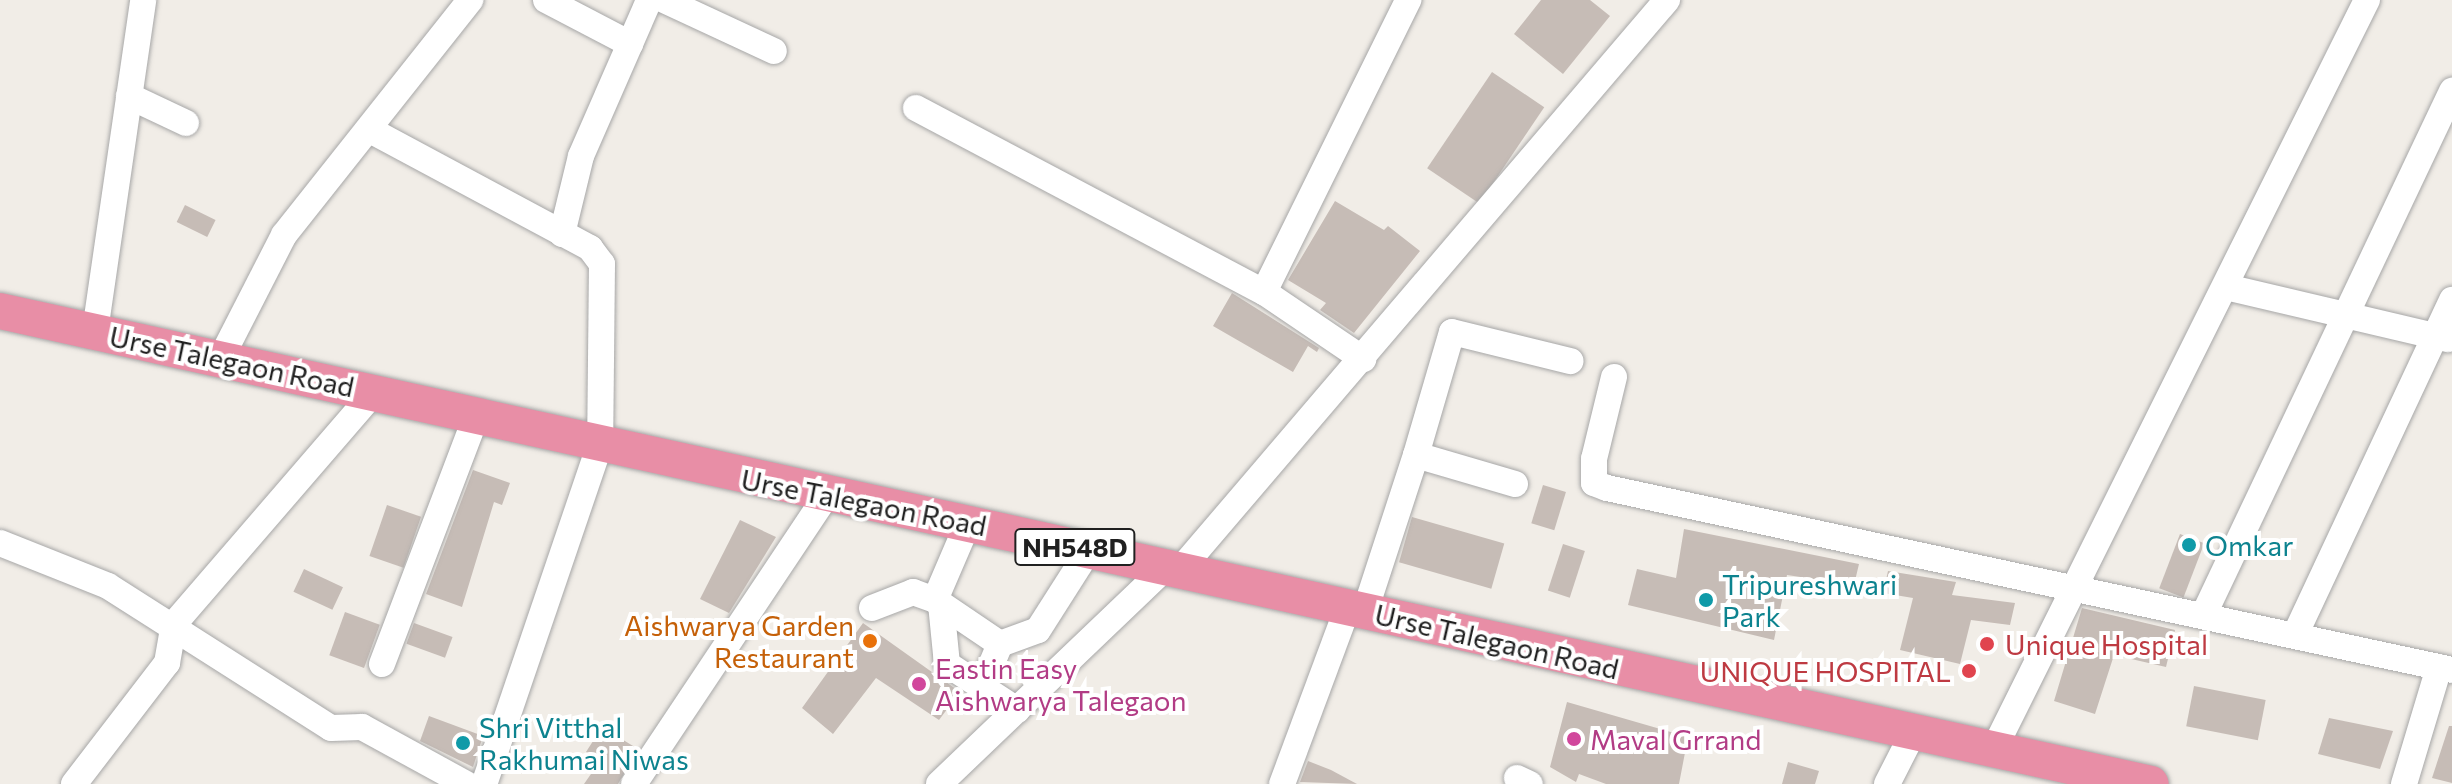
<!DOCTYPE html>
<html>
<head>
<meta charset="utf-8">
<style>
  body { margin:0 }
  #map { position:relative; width:2452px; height:784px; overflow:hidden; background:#f1ede7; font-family:Commissioner,sans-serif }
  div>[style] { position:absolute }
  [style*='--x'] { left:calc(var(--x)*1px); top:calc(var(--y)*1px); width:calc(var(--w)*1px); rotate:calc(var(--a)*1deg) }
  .building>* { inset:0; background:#c6bcb6; transform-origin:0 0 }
  .roads { filter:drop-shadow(0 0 2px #a7a7a7) drop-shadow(0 0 2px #a7a7a7) }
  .minor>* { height:26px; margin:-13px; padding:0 13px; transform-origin:13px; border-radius:13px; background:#fff }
  .highway>* { height:36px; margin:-18px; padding:0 18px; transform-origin:18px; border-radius:18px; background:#e88ea6 }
  .dots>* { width:22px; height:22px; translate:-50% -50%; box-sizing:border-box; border:4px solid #fff; border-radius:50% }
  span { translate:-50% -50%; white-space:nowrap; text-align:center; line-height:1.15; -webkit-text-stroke:8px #fff; paint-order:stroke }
  .shield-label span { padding:2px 6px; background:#fff; border:2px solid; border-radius:6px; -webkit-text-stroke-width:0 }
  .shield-label { font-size:26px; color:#202020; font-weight:700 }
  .street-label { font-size:28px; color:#202020 }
  .culture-label { font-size:28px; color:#0d838f }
  .left { translate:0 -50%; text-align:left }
  .food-label { font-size:28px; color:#c56008 }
  .right { translate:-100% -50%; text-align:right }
  .health-label { font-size:28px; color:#be3a42 }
  .hotel-label { font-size:28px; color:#b23c85 }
</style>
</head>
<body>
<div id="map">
  <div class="building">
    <i style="clip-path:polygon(1541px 0,1590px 0,1610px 16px,1563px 74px,1514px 34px)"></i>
    <i style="left:1492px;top:72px;width:63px;height:116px;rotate:34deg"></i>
    <i style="clip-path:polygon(1335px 201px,1384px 230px,1388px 226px,1420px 251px,1354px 333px,1320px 310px,1326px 303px,1288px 280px)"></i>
    <i style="left:185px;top:205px;width:34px;height:19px;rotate:26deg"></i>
    <i style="clip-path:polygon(1232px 293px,1319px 348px,1317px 352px,1308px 346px,1293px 372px,1213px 326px)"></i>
    <i style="clip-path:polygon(473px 470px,510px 483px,502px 505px,494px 502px,462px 607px,426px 594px)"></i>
    <i style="left:1543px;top:485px;width:24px;height:40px;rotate:17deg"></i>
    <i style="left:387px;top:505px;width:36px;height:54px;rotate:19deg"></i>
    <i style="left:1412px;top:517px;width:96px;height:47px;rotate:16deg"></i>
    <i style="clip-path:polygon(740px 520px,776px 537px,729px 613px,700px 599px)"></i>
    <i style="clip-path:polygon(1684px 529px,1859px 564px,1854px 585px,1787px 575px,1774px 640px,1628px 605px,1637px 569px,1676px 578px)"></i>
    <i style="left:2180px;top:534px;width:26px;height:58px;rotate:21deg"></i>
    <i style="left:1563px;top:544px;width:23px;height:49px;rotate:18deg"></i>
    <i style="left:304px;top:569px;width:43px;height:25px;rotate:25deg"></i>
    <i style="clip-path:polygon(1888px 571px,1956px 582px,1952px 595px,2015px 603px,2010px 625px,1971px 620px,1960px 664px,1900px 650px,1913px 598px,1883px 593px)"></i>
    <i style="clip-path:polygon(2082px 608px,2175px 630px,2166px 667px,2114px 655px,2095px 714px,2054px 701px)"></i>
    <i style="left:345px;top:612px;width:37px;height:46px;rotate:20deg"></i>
    <i style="left:414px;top:623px;width:41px;height:22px;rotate:20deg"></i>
    <i style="clip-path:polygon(863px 623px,960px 692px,939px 720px,876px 678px,833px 734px,802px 708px)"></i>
    <i style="left:2194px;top:686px;width:73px;height:41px;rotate:11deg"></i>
    <i style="clip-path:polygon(1567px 702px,1688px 737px,1679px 784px,1606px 784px,1579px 774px,1576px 782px,1550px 767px)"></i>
    <i style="clip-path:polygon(429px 716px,483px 736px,473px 767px,420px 741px)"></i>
    <i style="clip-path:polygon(2329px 718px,2393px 731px,2380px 769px,2318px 754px)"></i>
    <i style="clip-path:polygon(2449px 726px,2452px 726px,2452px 783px,2432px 778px)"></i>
    <i style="clip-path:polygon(602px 727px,638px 749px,618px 784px,584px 784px,600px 761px,586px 752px)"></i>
    <i style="clip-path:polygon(1308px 761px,1331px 770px,1357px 784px,1300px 782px)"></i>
    <i style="clip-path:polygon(1788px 762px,1819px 771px,1815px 784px,1782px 784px)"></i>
  </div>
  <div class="roads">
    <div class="minor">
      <i style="--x:546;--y:0;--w:95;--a:27.6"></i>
      <i style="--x:664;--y:0;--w:121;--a:24.9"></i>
      <i style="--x:129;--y:96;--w:63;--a:25.3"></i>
      <i style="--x:916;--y:108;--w:394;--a:27.9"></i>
      <i style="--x:1264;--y:292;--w:120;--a:34.1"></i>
      <i style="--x:370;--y:130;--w:250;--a:28.2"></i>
      <i style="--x:590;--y:248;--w:20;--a:53"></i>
      <i style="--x:602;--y:264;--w:180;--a:90.6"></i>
      <i style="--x:600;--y:444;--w:359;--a:108.8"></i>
      <i style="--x:562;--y:234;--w:80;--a:-76.3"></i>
      <i style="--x:581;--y:156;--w:170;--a:-66.4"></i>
      <i style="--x:2226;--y:287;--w:228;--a:13.2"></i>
      <i style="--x:1264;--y:292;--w:326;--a:-63.7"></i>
      <i style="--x:95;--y:331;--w:334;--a:-81.7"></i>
      <i style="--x:221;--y:358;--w:138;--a:-62.9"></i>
      <i style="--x:284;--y:235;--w:300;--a:-51.6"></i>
      <i style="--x:1614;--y:377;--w:84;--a:103.7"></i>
      <i style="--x:1594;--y:459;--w:24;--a:90"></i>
      <i style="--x:1594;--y:483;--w:14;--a:21"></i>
      <i style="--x:1607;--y:488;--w:864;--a:12.15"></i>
      <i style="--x:1515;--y:484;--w:103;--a:-163.7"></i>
      <i style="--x:1416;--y:455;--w:128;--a:-73.7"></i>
      <i style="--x:1452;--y:332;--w:122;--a:13.8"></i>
      <i style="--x:0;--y:543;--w:116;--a:21.7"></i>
      <i style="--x:108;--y:586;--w:264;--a:32.5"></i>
      <i style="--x:331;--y:728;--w:31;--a:-2"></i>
      <i style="--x:362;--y:727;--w:119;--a:28.7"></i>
      <i style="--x:1180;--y:570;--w:750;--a:-49.49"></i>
      <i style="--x:935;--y:600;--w:78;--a:34.1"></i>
      <i style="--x:1000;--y:644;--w:47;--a:112.7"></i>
      <i style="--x:941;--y:604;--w:60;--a:84.3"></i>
      <i style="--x:947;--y:664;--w:84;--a:33.3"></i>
      <i style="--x:872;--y:608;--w:44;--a:-21.3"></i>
      <i style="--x:913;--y:592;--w:23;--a:20"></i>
      <i style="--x:935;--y:600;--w:84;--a:-66.8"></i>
      <i style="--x:1365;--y:611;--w:164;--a:-71.9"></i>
      <i style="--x:2205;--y:612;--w:577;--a:-64.63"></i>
      <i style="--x:2296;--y:633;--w:368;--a:-64.9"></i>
      <i style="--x:1000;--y:644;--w:40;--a:-20.2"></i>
      <i style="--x:1038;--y:630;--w:95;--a:-57.5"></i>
      <i style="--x:382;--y:664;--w:265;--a:-69.2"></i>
      <i style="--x:1993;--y:751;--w:839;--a:-63.53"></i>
      <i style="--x:1517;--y:778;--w:14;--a:25"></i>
      <i style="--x:74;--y:784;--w:153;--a:-52.5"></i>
      <i style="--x:167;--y:663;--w:40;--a:-80"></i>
      <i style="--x:174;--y:624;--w:306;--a:-49.2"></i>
      <i style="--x:634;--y:784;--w:344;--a:-56.3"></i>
      <i style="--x:939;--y:784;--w:314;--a:-43.7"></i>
      <i style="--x:1282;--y:784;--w:189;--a:-69.6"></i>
      <i style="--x:1887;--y:784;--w:55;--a:-63"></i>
      <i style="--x:2404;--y:784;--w:122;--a:-73.3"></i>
    </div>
    <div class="highway">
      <i style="--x:0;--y:311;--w:2202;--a:12.4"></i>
    </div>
  </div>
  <div class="dots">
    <i style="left:2189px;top:545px;background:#0f9aa8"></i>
    <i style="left:1706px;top:600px;background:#0f9aa8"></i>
    <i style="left:870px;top:641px;background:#e8710a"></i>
    <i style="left:1987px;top:644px;background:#e0444e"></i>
    <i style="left:1969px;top:671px;background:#e0444e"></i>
    <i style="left:919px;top:684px;background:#d1479c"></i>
    <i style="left:1574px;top:739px;background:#d1479c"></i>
    <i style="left:463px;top:743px;background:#0f9aa8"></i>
  </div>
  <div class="shield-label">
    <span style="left:1075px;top:547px">NH548D</span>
  </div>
  <div class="street-label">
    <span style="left:232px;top:361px;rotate:12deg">Urse Talegaon Road</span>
    <span style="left:864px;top:502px;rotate:11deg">Urse Talegaon Road</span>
    <span style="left:1497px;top:641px;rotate:13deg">Urse Talegaon Road</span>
  </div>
  <div class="culture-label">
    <span class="left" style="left:2205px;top:545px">Omkar</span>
    <span class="left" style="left:1722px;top:600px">Tripureshwari<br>Park</span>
    <span class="left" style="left:479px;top:743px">Shri Vitthal<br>Rakhumai Niwas</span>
  </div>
  <div class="food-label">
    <span class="right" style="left:854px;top:641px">Aishwarya Garden<br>Restaurant</span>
  </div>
  <div class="health-label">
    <span class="left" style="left:2005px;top:644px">Unique Hospital</span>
    <span class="right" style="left:1951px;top:671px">UNIQUE HOSPITAL</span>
  </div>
  <div class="hotel-label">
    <span class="left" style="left:935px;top:684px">Eastin Easy<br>Aishwarya Talegaon</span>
    <span class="left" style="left:1590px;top:739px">Maval Grrand</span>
  </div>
</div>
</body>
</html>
